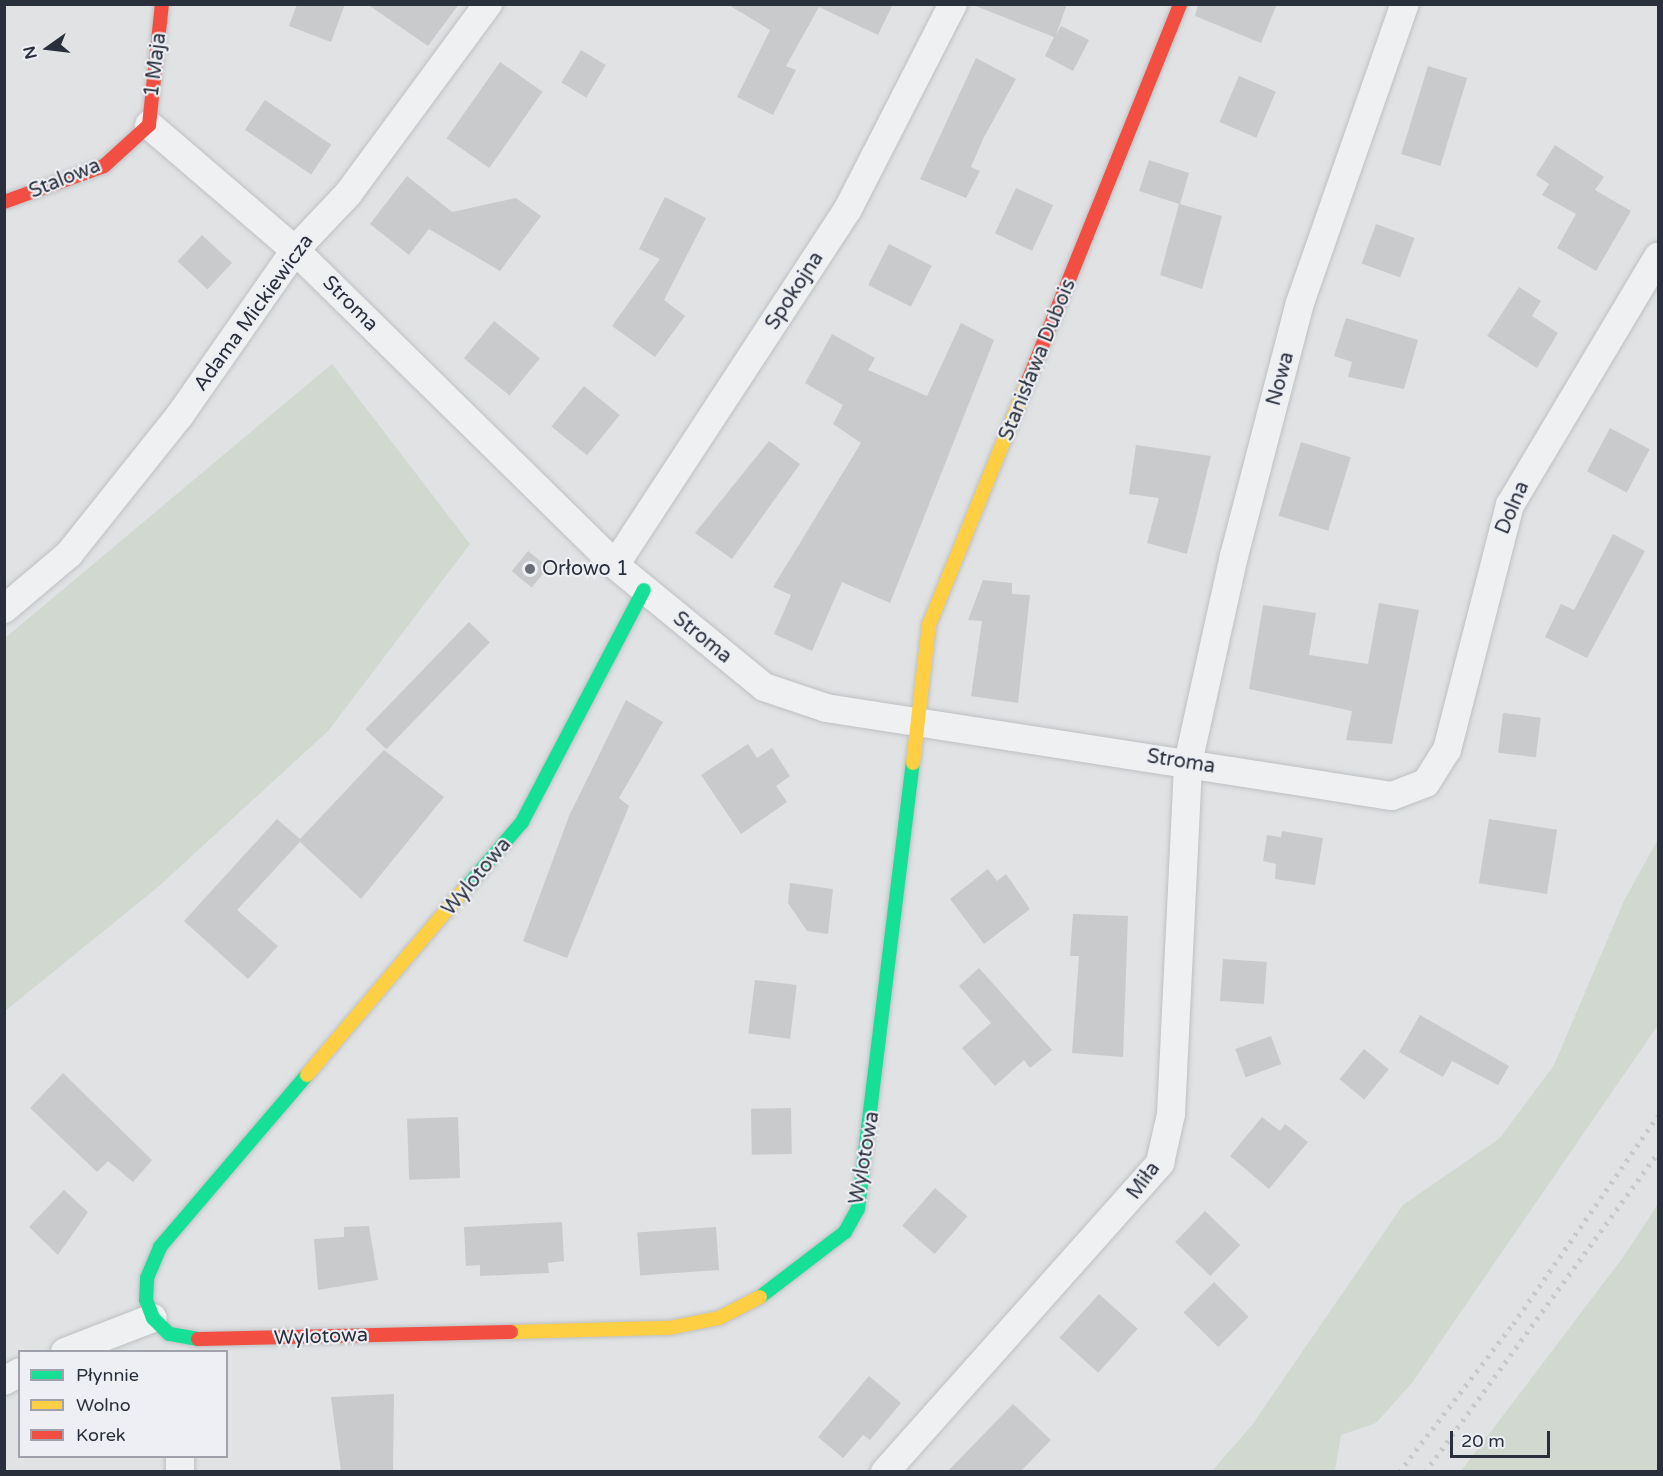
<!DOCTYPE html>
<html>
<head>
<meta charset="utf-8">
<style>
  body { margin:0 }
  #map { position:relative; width:1663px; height:1476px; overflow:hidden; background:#e0e2e4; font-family:"Varela Round",sans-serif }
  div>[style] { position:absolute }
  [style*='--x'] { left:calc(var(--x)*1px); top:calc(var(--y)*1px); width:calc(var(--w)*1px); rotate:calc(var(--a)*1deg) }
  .green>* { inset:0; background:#d0d8d0 }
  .building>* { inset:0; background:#c8cacc; transform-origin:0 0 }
  .roads { filter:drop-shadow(0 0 2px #bec0c2) drop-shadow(0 0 2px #bec0c2) }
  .street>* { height:28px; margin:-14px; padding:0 14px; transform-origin:14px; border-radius:14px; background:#eff0f1 }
  .fast>* { height:14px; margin:-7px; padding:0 7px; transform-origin:7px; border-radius:7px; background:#16e098 }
  .slow>* { height:14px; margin:-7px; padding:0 7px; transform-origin:7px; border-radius:7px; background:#ffcf43 }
  .jam>* { height:14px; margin:-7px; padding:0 7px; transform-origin:7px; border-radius:7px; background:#f24e42 }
  .rail>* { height:4.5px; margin-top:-2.25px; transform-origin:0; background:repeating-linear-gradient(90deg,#c8c9cb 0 3px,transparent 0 9px) }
  .dots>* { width:16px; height:16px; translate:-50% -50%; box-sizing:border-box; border:3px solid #edeff4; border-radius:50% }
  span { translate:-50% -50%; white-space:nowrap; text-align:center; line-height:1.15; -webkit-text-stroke:4.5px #edeff4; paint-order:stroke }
  .street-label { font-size:20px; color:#292f3b }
  .poi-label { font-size:20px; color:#292f3b }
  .left { translate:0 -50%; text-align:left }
  .frame { position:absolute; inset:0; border:6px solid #292f3b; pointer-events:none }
  .legend { position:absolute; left:18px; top:1350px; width:210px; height:108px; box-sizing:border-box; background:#edeff4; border:2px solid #9fa2aa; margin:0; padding:8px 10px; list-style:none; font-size:18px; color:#292f3b }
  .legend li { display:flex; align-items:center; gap:12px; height:30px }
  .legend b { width:30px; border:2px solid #9fa2aa }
  .north { position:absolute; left:18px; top:18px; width:60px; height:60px; -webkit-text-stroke:4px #edeff4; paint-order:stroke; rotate:256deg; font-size:16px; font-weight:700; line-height:24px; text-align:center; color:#292f3b }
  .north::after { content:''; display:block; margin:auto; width:21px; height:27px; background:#292f3b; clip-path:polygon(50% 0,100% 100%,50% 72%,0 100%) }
  .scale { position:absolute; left:1450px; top:1431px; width:100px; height:27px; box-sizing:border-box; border:3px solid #292f3b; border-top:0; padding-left:8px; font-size:18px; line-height:21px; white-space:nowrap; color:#292f3b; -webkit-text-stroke:4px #edeff4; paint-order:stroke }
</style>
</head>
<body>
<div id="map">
  <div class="green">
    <i style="clip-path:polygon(332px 364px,470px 544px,328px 731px,158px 887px,5px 1011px,5px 638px)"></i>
    <i style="clip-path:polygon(1658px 839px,1658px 1025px,1412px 1383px,1376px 1423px,1341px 1435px,1335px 1471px,1212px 1471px,1252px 1425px,1403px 1205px,1500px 1138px,1554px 1065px,1624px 901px)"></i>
    <i style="clip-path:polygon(1658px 1204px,1658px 1471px,1461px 1471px,1624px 1256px)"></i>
  </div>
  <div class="building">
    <i style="clip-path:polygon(297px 4px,345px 4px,331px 42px,289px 26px)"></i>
    <i style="clip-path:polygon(367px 4px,459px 4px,428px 46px)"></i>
    <i style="clip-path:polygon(727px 4px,893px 4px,878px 35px,819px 7px,786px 66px,796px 70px,773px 115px,737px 97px,770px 30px)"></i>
    <i style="clip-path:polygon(1067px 4px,1056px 35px,1061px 26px,1089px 40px,1073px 71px,1045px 56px,1054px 37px,976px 6px)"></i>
    <i style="clip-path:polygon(1198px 4px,1277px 4px,1261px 43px,1195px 16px)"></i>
    <i style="left:581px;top:50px;width:29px;height:38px;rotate:31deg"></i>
    <i style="clip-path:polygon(976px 58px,1016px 79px,983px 139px,971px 167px,980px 171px,966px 198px,920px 179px)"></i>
    <i style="left:500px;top:62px;width:52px;height:93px;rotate:35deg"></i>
    <i style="left:1428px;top:66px;width:41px;height:92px;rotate:17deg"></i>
    <i style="left:1239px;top:76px;width:40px;height:50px;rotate:23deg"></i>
    <i style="left:265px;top:100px;width:80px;height:36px;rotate:34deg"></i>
    <i style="clip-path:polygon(1555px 145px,1604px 177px,1595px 190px,1631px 211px,1596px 271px,1557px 248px,1576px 214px,1542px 195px,1549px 184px,1536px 175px)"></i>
    <i style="clip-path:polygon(1149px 160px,1189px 173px,1180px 204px,1222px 216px,1202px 289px,1160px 275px,1179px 204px,1139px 191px)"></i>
    <i style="clip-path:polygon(407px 176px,452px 212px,516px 198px,541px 216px,500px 271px,429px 229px,409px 255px,370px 224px)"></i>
    <i style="left:1016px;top:188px;width:41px;height:50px;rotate:25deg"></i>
    <i style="clip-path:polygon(665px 197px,706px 218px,664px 300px,685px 316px,655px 357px,612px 326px,660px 259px,639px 249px)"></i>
    <i style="left:1376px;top:224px;width:41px;height:42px;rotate:20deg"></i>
    <i style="left:202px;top:235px;width:41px;height:36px;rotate:43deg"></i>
    <i style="left:889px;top:244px;width:48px;height:46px;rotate:27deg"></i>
    <i style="clip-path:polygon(1519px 287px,1541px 301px,1532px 316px,1558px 333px,1537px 368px,1487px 336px)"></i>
    <i style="clip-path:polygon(1346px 318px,1418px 340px,1404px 389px,1348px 377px,1352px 362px,1334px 356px)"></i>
    <i style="left:494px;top:321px;width:59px;height:48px;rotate:39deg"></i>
    <i style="clip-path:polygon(961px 323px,994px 340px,890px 603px,842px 582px,812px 651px,774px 634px,791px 595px,773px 587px,861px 443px,833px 424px,843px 405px,805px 383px,832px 334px,875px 358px,868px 370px,927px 396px)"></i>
    <i style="left:584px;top:386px;width:46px;height:52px;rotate:39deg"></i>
    <i style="left:1610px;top:428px;width:45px;height:49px;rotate:28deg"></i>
    <i style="clip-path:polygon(769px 441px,800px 464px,732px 559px,695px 533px)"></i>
    <i style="left:1301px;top:442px;width:52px;height:77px;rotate:17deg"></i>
    <i style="clip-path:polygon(1136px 445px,1211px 456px,1187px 554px,1147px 543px,1159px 498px,1129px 494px)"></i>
    <i style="clip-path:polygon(1613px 534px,1645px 551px,1587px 658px,1545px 637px,1561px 604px,1574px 610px)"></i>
    <i style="left:528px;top:551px;width:26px;height:26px;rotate:39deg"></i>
    <i style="clip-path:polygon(983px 580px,1012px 583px,1012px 594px,1030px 595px,1018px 703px,971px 696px,982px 621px,968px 620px)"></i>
    <i style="clip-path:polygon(1379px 603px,1419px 610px,1392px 744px,1346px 740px,1352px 711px,1249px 689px,1263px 605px,1316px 613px,1309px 655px,1368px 664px)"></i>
    <i style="left:469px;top:622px;width:29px;height:149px;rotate:44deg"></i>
    <i style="clip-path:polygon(626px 700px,663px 722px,619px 798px,629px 806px,567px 958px,523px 941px,569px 816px)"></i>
    <i style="left:1503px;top:713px;width:38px;height:40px;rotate:7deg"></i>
    <i style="clip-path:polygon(748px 744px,757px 758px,772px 748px,790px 776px,776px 786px,787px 802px,741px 834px,701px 775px)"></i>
    <i style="clip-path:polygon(384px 750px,444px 797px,361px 899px,300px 842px,237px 910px,278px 946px,248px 979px,184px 921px,277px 819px,300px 839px)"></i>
    <i style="left:1489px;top:819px;width:69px;height:65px;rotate:9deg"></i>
    <i style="clip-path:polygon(1282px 831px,1323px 838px,1315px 885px,1275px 879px,1276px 864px,1263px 861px,1267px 835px,1281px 837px)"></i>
    <i style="clip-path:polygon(988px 869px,997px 881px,1006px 874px,1030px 909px,984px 944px,950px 899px)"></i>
    <i style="clip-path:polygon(790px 883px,833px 889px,828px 934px,807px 931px,788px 903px)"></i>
    <i style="clip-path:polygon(1073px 914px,1128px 916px,1123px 1057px,1072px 1053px,1079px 956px,1070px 956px)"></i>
    <i style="left:1223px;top:959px;width:44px;height:42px;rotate:4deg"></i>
    <i style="clip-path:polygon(979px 968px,1052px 1050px,1030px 1068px,1024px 1060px,995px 1086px,962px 1048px,991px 1023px,959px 986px)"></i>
    <i style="left:755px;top:980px;width:42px;height:54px;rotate:7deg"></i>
    <i style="clip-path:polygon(1420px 1015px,1509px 1066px,1498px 1085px,1452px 1061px,1443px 1077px,1399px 1052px)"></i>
    <i style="left:1271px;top:1036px;width:30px;height:38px;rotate:70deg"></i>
    <i style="left:1364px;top:1049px;width:32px;height:39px;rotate:39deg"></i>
    <i style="clip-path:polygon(63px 1073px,152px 1160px,133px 1182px,108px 1161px,97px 1172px,30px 1108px)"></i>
    <i style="left:791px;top:1108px;width:46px;height:40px;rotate:89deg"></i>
    <i style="left:458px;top:1117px;width:61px;height:51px;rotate:88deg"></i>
    <i style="clip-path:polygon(1262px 1117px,1280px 1131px,1285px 1124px,1308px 1142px,1269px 1189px,1230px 1156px)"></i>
    <i style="left:935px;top:1188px;width:43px;height:50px;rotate:41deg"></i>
    <i style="clip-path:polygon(64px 1190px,88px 1212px,58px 1255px,29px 1227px)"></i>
    <i style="left:1205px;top:1211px;width:49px;height:43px;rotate:44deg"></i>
    <i style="clip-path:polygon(562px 1222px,564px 1261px,548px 1263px,549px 1273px,480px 1276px,480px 1265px,466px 1266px,464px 1227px)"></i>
    <i style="clip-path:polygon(369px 1226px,378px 1280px,318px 1290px,314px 1239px,344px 1237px,344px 1227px)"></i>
    <i style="left:716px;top:1227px;width:43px;height:79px;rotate:86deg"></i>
    <i style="left:1214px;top:1282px;width:49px;height:43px;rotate:45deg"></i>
    <i style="left:1099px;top:1294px;width:52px;height:59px;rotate:42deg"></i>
    <i style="clip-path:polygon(869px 1376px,901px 1403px,870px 1440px,863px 1435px,843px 1458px,818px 1437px)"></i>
    <i style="clip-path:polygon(394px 1394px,393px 1472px,341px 1472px,331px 1397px)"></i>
    <i style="clip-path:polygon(1013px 1404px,1051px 1440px,1020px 1472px,947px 1472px)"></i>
  </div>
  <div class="roads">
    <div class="street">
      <i style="--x:149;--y:125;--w:192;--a:40.6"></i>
      <i style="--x:295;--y:250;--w:449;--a:44.5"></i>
      <i style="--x:615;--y:565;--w:193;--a:39.3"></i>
      <i style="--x:764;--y:687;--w:65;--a:18.7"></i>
      <i style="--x:826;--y:708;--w:573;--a:8.84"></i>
      <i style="--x:1392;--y:796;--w:36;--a:-21"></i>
      <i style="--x:1426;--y:783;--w:39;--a:-58"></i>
      <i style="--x:1447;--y:750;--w:253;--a:-75.6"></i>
      <i style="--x:1510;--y:505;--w:289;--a:-59.2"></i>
      <i style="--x:615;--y:565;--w:425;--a:-56.8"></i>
      <i style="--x:848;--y:209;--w:230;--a:-62.9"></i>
      <i style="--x:4;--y:609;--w:85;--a:-40.2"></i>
      <i style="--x:69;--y:554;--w:178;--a:-51.4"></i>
      <i style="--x:180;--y:415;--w:201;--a:-55.1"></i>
      <i style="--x:295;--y:250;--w:77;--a:-46.6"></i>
      <i style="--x:348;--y:194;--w:236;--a:-53.6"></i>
      <i style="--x:65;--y:1352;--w:94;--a:-21.1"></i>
      <i style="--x:4;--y:1381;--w:18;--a:-29"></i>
      <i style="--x:180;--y:1456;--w:16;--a:90"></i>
      <i style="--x:885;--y:1472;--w:414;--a:-48.3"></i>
      <i style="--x:1160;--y:1163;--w:50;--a:-77.3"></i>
      <i style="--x:1171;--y:1114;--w:351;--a:-87.2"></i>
      <i style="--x:1188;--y:763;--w:212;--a:-77.5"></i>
      <i style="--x:1234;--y:556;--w:261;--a:-75.4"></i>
      <i style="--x:1300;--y:303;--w:317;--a:-70.7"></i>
    </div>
    <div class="fast">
      <i style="--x:464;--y:890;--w:89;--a:-49.5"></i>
      <i style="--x:522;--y:822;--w:262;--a:-62.3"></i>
      <i style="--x:760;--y:1297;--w:107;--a:-37.4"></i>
      <i style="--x:845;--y:1232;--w:26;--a:-61"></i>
      <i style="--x:858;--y:1209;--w:449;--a:-83"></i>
      <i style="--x:198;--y:1339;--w:29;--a:-170"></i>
      <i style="--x:169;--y:1334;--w:23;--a:-135"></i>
      <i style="--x:153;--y:1318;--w:19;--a:-111"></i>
      <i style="--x:146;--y:1300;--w:22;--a:-87"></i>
      <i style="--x:147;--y:1278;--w:34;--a:-67"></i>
      <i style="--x:160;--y:1247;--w:226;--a:-49.5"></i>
    </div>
    <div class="slow">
      <i style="--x:913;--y:763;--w:139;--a:-83.4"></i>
      <i style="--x:929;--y:625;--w:263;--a:-67.9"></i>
      <i style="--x:307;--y:1075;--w:243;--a:-49.7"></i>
      <i style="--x:511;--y:1332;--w:158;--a:-1.5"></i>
      <i style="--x:669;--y:1328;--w:51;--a:-11.3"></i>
      <i style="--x:719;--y:1318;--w:46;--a:-27.1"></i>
    </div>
    <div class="jam">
      <i style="--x:4;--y:202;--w:106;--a:-19.8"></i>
      <i style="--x:104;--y:166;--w:61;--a:-42.3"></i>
      <i style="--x:149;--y:125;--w:122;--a:-83.9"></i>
      <i style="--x:1028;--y:381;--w:406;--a:-68"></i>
      <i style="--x:198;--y:1339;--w:313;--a:-1.3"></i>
    </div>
  </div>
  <div class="rail">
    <i style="--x:1399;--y:1472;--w:187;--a:-52.4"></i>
    <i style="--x:1513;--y:1324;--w:254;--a:-55.2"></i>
    <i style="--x:1425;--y:1472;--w:396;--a:-53.9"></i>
  </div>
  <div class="dots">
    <i style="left:530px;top:569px;background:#696e76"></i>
  </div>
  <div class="street-label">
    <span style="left:156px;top:65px;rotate:-83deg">1 Maja</span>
    <span style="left:65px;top:179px;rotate:-22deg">Stalowa</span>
    <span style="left:795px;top:291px;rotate:-57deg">Spokojna</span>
    <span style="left:350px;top:304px;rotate:45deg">Stroma</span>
    <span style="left:254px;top:313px;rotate:-54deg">Adama Mickiewicza</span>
    <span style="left:1038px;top:360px;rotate:-68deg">Stanisława Dubois</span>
    <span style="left:1281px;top:379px;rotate:-75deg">Nowa</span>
    <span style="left:1513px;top:508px;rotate:-67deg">Dolna</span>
    <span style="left:702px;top:638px;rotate:39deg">Stroma</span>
    <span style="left:1181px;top:762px;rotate:9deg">Stroma</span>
    <span style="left:477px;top:877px;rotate:-50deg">Wylotowa</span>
    <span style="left:865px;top:1158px;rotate:-80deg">Wylotowa</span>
    <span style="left:1144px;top:1181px;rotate:-54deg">Miła</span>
    <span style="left:321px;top:1337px;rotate:-2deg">Wylotowa</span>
  </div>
  <div class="poi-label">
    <span class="left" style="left:542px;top:569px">Orłowo 1</span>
  </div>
  <div class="frame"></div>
  <ul class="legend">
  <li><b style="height:8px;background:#16e098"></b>Płynnie</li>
  <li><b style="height:8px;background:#ffcf43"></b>Wolno</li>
  <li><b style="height:8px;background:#f24e42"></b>Korek</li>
  </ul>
  <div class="north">N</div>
  <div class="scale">20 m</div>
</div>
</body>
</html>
